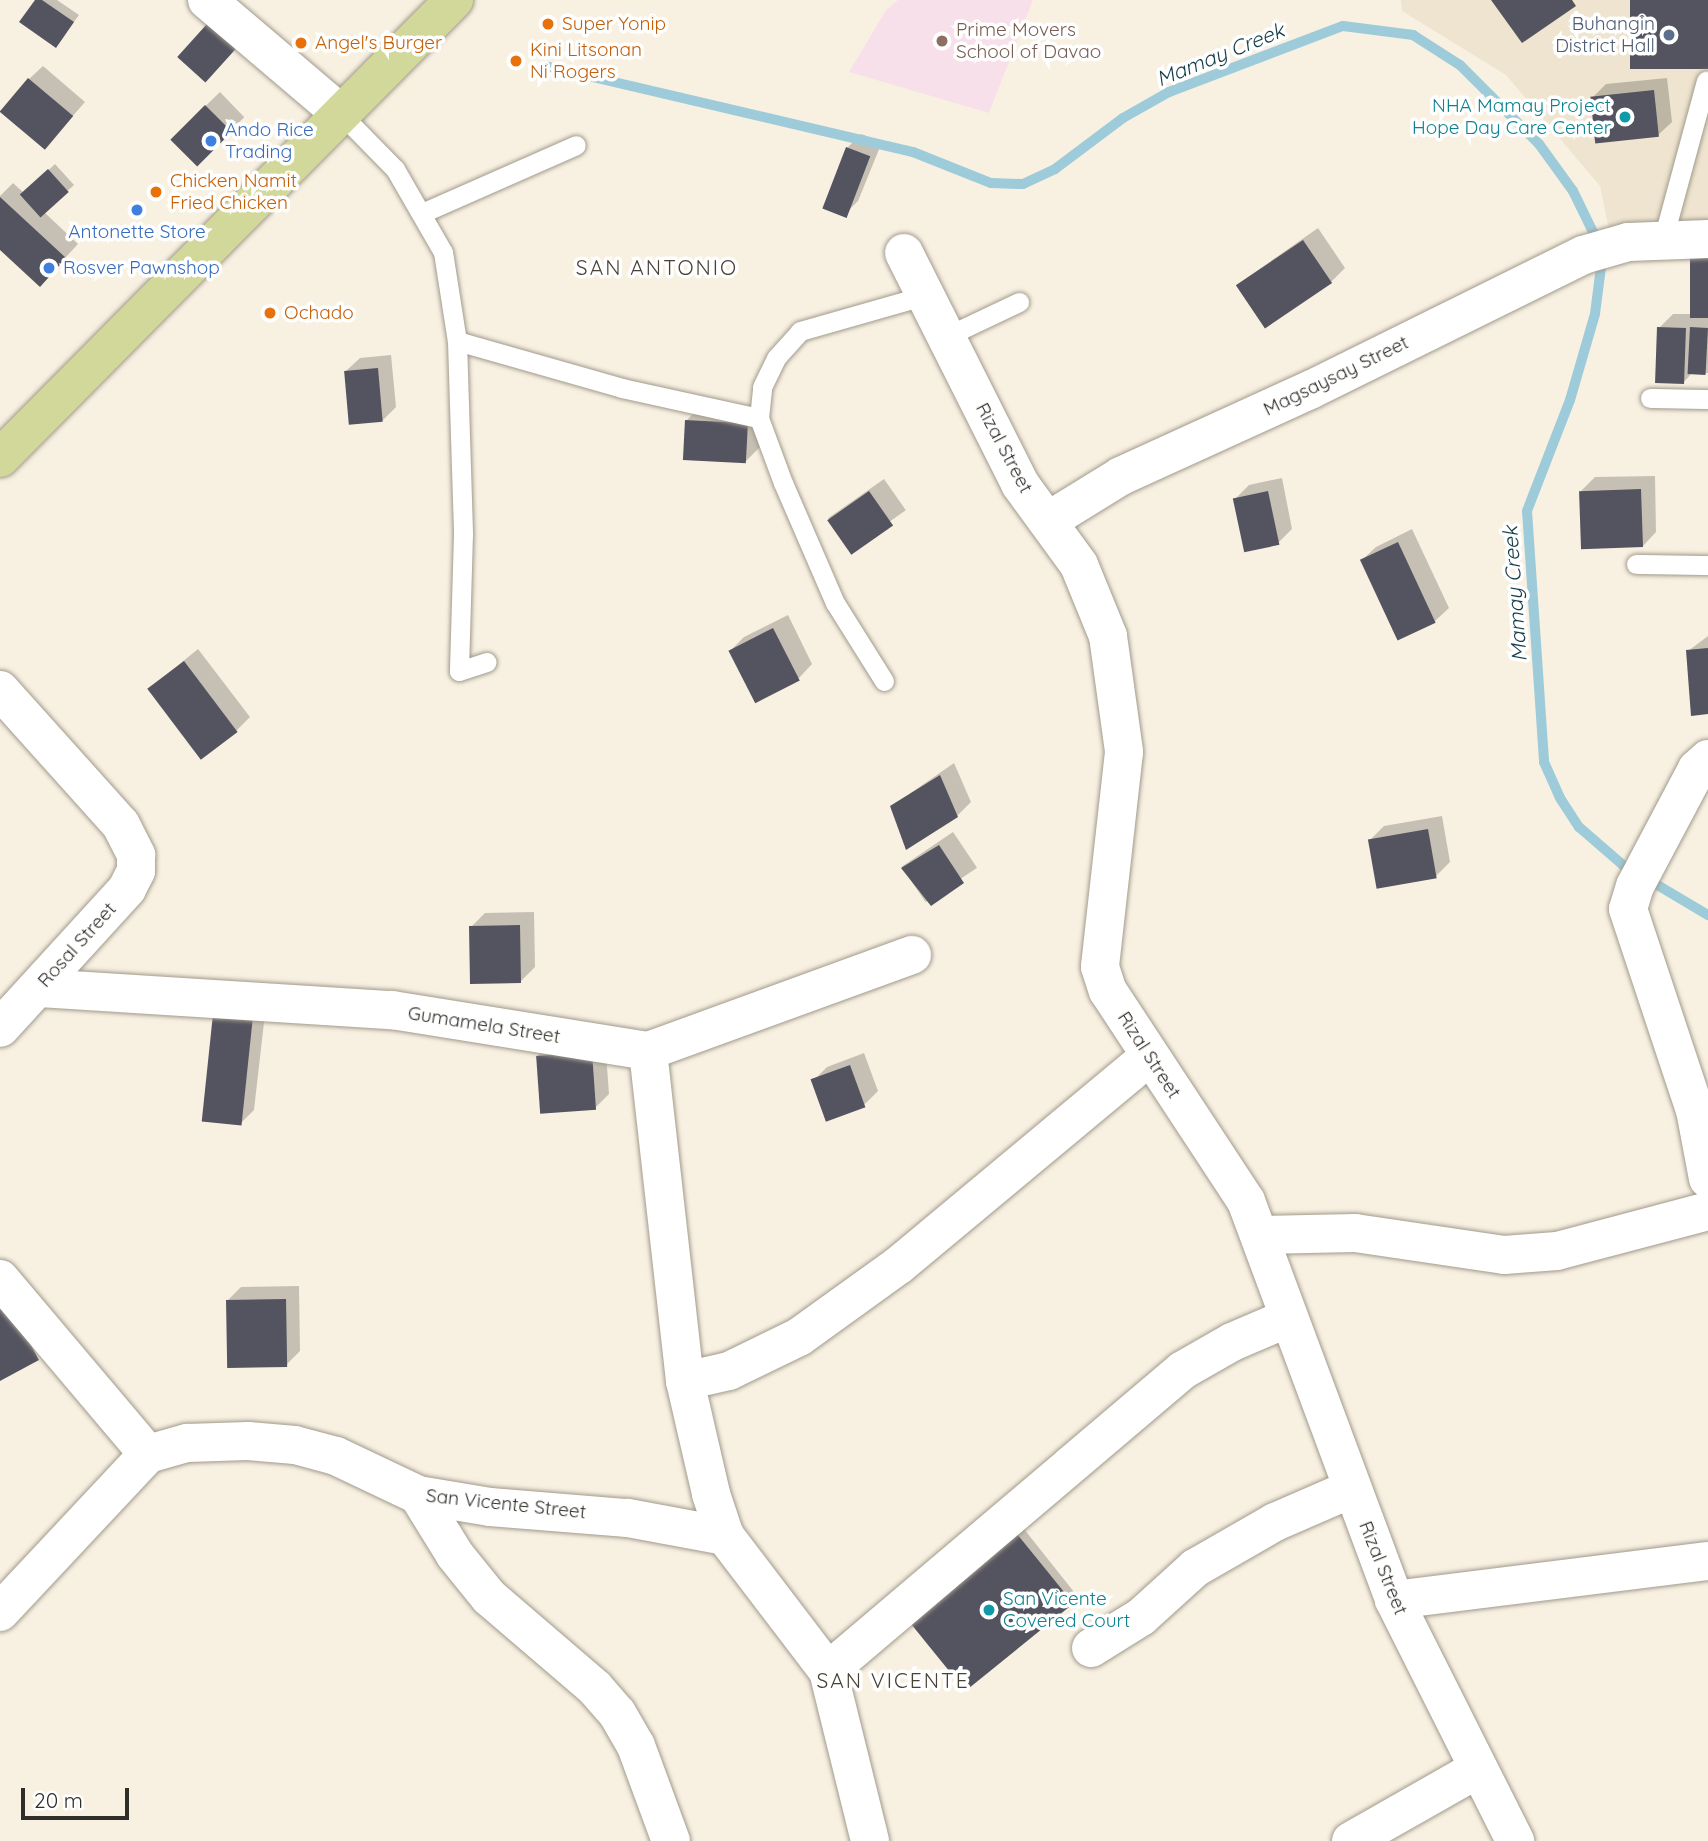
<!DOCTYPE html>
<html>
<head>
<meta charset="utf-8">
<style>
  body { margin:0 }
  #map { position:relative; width:1708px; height:1841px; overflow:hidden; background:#f8f1e2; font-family:Quicksand,sans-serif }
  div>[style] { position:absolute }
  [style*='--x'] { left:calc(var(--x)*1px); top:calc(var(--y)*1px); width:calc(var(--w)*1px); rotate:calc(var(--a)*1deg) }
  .built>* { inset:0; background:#eee4cf }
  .education>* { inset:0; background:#f8e0ea }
  .shadow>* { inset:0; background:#0003; transform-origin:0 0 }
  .stream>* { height:10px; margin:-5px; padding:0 5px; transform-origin:5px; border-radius:5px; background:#9dcbd9 }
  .building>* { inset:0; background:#545360; transform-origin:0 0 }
  .roads { filter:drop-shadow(0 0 2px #a19a8c) drop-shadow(0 0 2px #a19a8c) }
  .service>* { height:19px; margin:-9.5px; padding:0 9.5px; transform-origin:9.5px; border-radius:9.5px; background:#fff }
  .minor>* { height:38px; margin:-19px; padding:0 19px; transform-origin:19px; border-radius:19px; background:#fff }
  .trunk>* { height:38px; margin:-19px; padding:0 19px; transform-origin:19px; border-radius:19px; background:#d2d89a }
  .dots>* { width:19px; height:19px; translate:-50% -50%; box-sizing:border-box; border:4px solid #fff; border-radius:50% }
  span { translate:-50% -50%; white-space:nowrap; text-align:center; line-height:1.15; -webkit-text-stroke:7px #fff; paint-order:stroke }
  .food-label { font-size:19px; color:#c56008 }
  .left { translate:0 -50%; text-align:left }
  .service-label { font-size:19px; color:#4e5e75 }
  .right { translate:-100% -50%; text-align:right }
  .education-label { font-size:19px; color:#785e54 }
  .culture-label { font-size:19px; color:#0d838f }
  .shop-label { font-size:19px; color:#366cbe }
  .street-label { font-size:19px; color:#302e28 }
  .water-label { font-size:21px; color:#123c47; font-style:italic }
  .neighbourhood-label { font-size:21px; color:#484236; letter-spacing:2px }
  .scale { position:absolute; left:21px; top:1788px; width:108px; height:32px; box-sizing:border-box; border:4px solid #302e28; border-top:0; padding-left:9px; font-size:21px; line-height:24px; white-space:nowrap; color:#302e28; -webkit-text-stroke:5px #fff; paint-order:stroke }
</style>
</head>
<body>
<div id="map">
  <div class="built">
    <i style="clip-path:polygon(1401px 0,1708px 0,1708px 230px,1609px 229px,1600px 186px,1506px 75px,1402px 11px)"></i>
  </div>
  <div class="education">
    <i style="clip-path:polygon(898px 0,1033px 0,989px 113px,849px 72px,886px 10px)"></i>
  </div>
  <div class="shadow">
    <i style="clip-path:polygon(37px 0,57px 0,79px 15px,56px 46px)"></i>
    <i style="clip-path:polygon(43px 66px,85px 102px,57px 134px,29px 79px)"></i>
    <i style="clip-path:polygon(1667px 78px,1672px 122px,1658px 135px,1592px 98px,1606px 84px)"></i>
    <i style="left:220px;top:92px;width:35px;height:67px;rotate:46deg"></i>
    <i style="clip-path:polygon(861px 134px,882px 142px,858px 201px,844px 215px,847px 148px)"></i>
    <i style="clip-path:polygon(55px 164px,74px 185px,44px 212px,78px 244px,53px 271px,0 248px,0 196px,13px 183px,24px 193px)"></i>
    <i style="clip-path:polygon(1318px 228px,1345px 268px,1331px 282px,1238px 284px)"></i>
    <i style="clip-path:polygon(1708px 236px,1708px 373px,1692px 373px,1683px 383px,1659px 328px,1673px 314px,1691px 314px)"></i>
    <i style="clip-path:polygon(391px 355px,396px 407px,382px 421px,346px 371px,360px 358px)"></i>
    <i style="clip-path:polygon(700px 407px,761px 409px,760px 447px,746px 461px,686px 421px)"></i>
    <i style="clip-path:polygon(1655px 476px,1656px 532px,1643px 546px,1581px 491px,1595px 477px)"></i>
    <i style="clip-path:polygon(1282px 478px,1292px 529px,1278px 543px,1235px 499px,1249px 485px)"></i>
    <i style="left:884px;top:479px;width:38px;height:68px;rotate:55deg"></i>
    <i style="clip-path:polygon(1412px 529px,1449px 608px,1435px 621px,1400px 639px,1362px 560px,1376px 547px)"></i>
    <i style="clip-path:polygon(788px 615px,812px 664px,799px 678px,730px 651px,744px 637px)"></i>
    <i style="clip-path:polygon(1708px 636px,1708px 712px,1688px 651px)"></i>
    <i style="clip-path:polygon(198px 649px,250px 717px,236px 731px,149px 689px)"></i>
    <i style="clip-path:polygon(954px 763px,971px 802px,957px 816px,892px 806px)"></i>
    <i style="clip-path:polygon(1442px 816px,1450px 862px,1436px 876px,1370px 840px,1384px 826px)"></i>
    <i style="left:953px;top:832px;width:43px;height:62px;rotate:56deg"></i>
    <i style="clip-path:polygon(534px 912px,535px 967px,521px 981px,471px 927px,485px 913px)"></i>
    <i style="clip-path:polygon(266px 1005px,254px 1110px,241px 1123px,215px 1015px)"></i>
    <i style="clip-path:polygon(605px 1039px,609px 1094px,595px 1108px,537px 1056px,551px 1043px)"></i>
    <i style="clip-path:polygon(864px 1053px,878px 1091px,864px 1105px,813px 1081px,827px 1067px)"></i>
    <i style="clip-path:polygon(299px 1286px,300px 1351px,286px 1365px,228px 1300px,241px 1287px)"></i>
    <i style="clip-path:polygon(1020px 1524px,1078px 1597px,965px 1688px)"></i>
  </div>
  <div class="stream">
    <i style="--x:550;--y:67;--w:373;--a:13.2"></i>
    <i style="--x:913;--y:152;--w:84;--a:21.7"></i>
    <i style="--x:991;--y:183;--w:32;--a:2"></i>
    <i style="--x:1023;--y:184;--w:35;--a:-25"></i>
    <i style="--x:1055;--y:169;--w:85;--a:-36.9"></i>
    <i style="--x:1123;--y:118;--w:53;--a:-29.5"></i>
    <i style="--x:1169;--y:92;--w:186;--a:-20.8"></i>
    <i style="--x:1343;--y:26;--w:71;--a:7.3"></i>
    <i style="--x:1413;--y:35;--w:56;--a:32.6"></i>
    <i style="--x:1460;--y:65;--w:112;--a:45"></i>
    <i style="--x:1539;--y:144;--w:58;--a:54.1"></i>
    <i style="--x:1573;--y:191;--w:46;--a:64"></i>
    <i style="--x:1593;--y:232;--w:36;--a:77"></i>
    <i style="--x:1601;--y:267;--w:47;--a:97.3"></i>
    <i style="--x:1595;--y:314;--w:90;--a:106.2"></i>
    <i style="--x:1570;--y:400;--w:119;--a:111.2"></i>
    <i style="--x:1527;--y:511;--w:252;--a:86.1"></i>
    <i style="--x:1544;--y:762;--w:39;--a:66"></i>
    <i style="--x:1560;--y:798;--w:35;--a:57"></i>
    <i style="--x:1579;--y:827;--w:60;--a:40.9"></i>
    <i style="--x:1654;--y:883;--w:63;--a:30.7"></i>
  </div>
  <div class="building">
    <i style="clip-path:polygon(35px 0,42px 0,74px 22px,56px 48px,19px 22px)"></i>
    <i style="clip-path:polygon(1491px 0,1572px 0,1576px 6px,1522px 43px)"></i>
    <i style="left:1630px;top:0;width:78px;height:69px"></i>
    <i style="left:216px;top:14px;width:38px;height:58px;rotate:42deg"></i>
    <i style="left:28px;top:78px;width:59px;height:44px;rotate:40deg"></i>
    <i style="left:1654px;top:90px;width:47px;height:64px;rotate:84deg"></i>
    <i style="left:205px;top:105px;width:38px;height:49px;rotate:45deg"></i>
    <i style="left:846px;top:147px;width:26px;height:66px;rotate:21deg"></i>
    <i style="left:48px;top:169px;width:31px;height:38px;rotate:48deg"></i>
    <i style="clip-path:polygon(0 197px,66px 258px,40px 287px,0 250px)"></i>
    <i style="left:1303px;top:240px;width:52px;height:81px;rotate:56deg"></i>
    <i style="left:1690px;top:252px;width:18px;height:66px"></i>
    <i style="left:1657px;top:327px;width:29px;height:56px;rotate:2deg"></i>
    <i style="left:1690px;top:327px;width:18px;height:47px;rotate:3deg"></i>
    <i style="left:378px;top:368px;width:54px;height:34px;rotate:85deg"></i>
    <i style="left:685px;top:420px;width:63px;height:40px;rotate:3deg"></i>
    <i style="left:1641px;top:489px;width:58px;height:62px;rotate:88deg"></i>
    <i style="left:869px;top:491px;width:42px;height:51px;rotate:55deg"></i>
    <i style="left:1268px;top:491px;width:55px;height:36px;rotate:78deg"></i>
    <i style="left:1398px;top:542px;width:89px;height:42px;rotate:65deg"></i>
    <i style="left:773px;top:628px;width:59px;height:50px;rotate:63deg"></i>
    <i style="clip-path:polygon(1708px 648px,1708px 714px,1691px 716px,1686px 650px)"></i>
    <i style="left:184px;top:661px;width:89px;height:46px;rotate:53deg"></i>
    <i style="clip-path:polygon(940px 775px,958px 817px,906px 850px,890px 806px)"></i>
    <i style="left:1428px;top:829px;width:50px;height:61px;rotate:80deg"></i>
    <i style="clip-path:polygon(939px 845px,964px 883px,931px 906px,901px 868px)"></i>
    <i style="left:520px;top:925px;width:58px;height:51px;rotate:89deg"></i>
    <i style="left:213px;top:1014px;width:40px;height:108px;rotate:6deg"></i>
    <i style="left:592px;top:1052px;width:58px;height:56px;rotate:86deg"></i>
    <i style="left:850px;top:1065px;width:45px;height:42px;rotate:70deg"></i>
    <i style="left:286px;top:1299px;width:68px;height:60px;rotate:89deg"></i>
    <i style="clip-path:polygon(8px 1302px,39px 1360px,0 1381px,0 1306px)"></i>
    <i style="left:1013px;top:1529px;width:96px;height:139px;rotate:51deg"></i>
  </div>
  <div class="roads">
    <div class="service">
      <i style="--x:339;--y:112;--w:80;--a:45.5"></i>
      <i style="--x:395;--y:169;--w:96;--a:60"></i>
      <i style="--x:443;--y:252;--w:90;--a:81.1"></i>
      <i style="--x:457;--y:341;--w:193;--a:88.2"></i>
      <i style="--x:463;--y:534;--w:137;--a:91.7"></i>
      <i style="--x:459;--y:671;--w:29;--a:-18"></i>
      <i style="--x:422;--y:213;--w:168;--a:-23.8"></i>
      <i style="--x:1663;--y:239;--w:164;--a:-74.8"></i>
      <i style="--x:945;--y:337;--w:82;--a:-25.3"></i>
      <i style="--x:457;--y:341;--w:172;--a:15.9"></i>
      <i style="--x:622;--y:388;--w:140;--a:12.4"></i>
      <i style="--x:1650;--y:398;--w:58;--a:1"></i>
      <i style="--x:1636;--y:564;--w:72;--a:0.8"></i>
      <i style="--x:884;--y:681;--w:92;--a:-122.1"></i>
      <i style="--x:835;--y:603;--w:131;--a:-113.4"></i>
      <i style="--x:783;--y:483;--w:69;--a:-110.3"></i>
      <i style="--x:759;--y:418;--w:31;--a:-84"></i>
      <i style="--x:762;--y:387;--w:32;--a:-64"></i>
      <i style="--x:776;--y:358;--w:36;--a:-48"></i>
      <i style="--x:800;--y:331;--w:128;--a:-15.9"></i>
    </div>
    <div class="minor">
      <i style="--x:207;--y:0;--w:173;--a:40.3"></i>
      <i style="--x:904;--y:253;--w:258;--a:63.3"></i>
      <i style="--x:1020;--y:484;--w:100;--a:53.9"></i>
      <i style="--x:1079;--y:565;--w:77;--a:67.8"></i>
      <i style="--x:1108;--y:636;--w:117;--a:82.1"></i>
      <i style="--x:1124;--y:752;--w:216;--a:96.4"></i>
      <i style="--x:1100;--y:967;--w:25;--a:72"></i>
      <i style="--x:1108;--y:991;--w:251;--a:56.7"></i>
      <i style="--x:1246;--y:1201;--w:426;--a:69.6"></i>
      <i style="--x:1394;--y:1600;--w:270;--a:63.3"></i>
      <i style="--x:1048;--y:521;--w:86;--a:-31.7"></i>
      <i style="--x:1121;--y:476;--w:208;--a:-24.5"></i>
      <i style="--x:1310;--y:390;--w:305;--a:-26.3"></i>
      <i style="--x:1583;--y:255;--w:47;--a:-16.1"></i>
      <i style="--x:1628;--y:242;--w:80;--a:-2.1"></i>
      <i style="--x:0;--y:690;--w:181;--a:48.1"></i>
      <i style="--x:121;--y:825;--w:34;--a:63"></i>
      <i style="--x:136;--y:855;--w:16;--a:90"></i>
      <i style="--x:136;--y:871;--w:20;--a:117"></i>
      <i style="--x:127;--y:889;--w:188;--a:132.4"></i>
      <i style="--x:1708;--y:759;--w:15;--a:138"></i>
      <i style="--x:1697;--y:769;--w:132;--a:117.9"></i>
      <i style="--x:1635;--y:886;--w:24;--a:107"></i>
      <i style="--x:1628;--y:909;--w:212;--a:71.6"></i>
      <i style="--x:1695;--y:1110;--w:70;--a:79.3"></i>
      <i style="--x:39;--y:988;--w:354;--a:3.6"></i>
      <i style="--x:392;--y:1010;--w:259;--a:9.1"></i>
      <i style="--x:648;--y:1051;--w:281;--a:-20"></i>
      <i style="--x:648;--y:1051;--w:332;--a:83.6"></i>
      <i style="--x:685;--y:1381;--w:116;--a:77"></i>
      <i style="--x:711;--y:1494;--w:44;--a:71.6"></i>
      <i style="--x:725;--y:1536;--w:170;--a:52.7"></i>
      <i style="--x:828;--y:1671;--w:175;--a:76.1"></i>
      <i style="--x:1261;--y:1235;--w:94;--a:-1.2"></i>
      <i style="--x:1355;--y:1233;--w:151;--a:8.4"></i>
      <i style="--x:1504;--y:1255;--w:53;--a:-4.3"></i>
      <i style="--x:1557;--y:1251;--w:156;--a:-14.8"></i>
      <i style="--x:0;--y:1279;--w:229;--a:49.8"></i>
      <i style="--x:685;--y:1381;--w:45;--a:-12.8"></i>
      <i style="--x:729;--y:1371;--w:78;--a:-25.9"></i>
      <i style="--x:799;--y:1337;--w:123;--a:-35.8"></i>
      <i style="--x:899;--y:1265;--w:325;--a:-39.8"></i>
      <i style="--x:148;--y:1454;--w:41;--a:-15.8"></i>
      <i style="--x:187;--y:1443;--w:61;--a:-1.9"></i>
      <i style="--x:248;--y:1441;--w:47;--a:4.9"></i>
      <i style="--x:295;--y:1445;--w:42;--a:15"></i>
      <i style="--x:336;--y:1456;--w:91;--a:25.4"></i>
      <i style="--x:418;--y:1495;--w:73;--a:9.5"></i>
      <i style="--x:490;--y:1507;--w:138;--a:4.6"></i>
      <i style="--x:628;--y:1518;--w:99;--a:10.5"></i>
      <i style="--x:418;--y:1495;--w:70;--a:58.3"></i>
      <i style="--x:455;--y:1555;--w:54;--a:51"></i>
      <i style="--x:489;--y:1597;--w:140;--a:40.6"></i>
      <i style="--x:595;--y:1688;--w:33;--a:49"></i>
      <i style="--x:617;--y:1713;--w:38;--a:60"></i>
      <i style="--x:636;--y:1746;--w:101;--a:69.8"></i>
      <i style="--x:1394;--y:1600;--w:316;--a:-7.1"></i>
      <i style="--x:0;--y:1612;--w:216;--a:-46.9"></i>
      <i style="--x:1091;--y:1648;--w:59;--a:-31.8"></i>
      <i style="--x:1141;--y:1617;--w:73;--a:-42.2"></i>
      <i style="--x:1195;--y:1568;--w:92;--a:-29.9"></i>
      <i style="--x:1275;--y:1522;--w:83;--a:-23.5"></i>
      <i style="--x:828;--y:1671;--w:465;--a:-40.3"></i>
      <i style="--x:1183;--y:1370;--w:56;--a:-29.7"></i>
      <i style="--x:1232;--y:1342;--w:61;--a:-23.2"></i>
      <i style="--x:1351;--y:1841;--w:146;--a:-29.6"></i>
    </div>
    <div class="trunk">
      <i style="--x:0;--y:458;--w:645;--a:-45.25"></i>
    </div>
  </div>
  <div class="dots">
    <i style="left:548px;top:24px;background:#e8710a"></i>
    <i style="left:1669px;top:35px;background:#5c6f8a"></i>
    <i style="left:942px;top:41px;background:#8d6e63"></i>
    <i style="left:301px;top:43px;background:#e8710a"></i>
    <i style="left:516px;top:61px;background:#e8710a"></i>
    <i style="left:1625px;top:117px;background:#0f9aa8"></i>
    <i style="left:211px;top:141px;background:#3f7fe0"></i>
    <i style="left:156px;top:192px;background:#e8710a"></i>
    <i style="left:137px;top:210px;background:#3f7fe0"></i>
    <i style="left:49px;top:268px;background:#3f7fe0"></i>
    <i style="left:270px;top:313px;background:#e8710a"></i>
    <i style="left:989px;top:1610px;background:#0f9aa8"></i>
  </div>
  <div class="food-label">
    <span class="left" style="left:562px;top:24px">Super Yonip</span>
    <span class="left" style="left:315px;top:43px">Angel's Burger</span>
    <span class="left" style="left:530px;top:61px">Kini Litsonan<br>Ni Rogers</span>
    <span class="left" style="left:170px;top:192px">Chicken Namit<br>Fried Chicken</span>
    <span class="left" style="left:284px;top:313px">Ochado</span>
  </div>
  <div class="service-label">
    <span class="right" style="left:1655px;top:35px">Buhangin<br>District Hall</span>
  </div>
  <div class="education-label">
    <span class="left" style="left:956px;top:41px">Prime Movers<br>School of Davao</span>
  </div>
  <div class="culture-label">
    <span class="right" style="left:1611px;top:117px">NHA Mamay Project<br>Hope Day Care Center</span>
    <span class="left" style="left:1003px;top:1610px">San Vicente<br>Covered Court</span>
  </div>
  <div class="shop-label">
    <span class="left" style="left:225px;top:141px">Ando Rice<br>Trading</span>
    <span style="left:137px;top:232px">Antonette Store</span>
    <span class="left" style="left:63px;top:268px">Rosver Pawnshop</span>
  </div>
  <div class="street-label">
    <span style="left:1336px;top:376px;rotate:-26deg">Magsaysay Street</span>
    <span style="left:1004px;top:448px;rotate:62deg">Rizal Street</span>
    <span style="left:77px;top:945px;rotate:-48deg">Rosal Street</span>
    <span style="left:484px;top:1025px;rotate:9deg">Gumamela Street</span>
    <span style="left:1149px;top:1055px;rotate:57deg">Rizal Street</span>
    <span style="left:506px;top:1504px;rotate:6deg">San Vicente Street</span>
    <span style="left:1383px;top:1568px;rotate:68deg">Rizal Street</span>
  </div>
  <div class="water-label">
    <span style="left:1220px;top:54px;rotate:-22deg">Mamay Creek</span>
    <span style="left:1514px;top:594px;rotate:-94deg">Mamay Creek</span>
  </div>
  <div class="neighbourhood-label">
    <span style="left:657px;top:267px">SAN ANTONIO</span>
    <span style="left:893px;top:1680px">SAN VICENTE</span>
  </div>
  <div class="scale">20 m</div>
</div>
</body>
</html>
